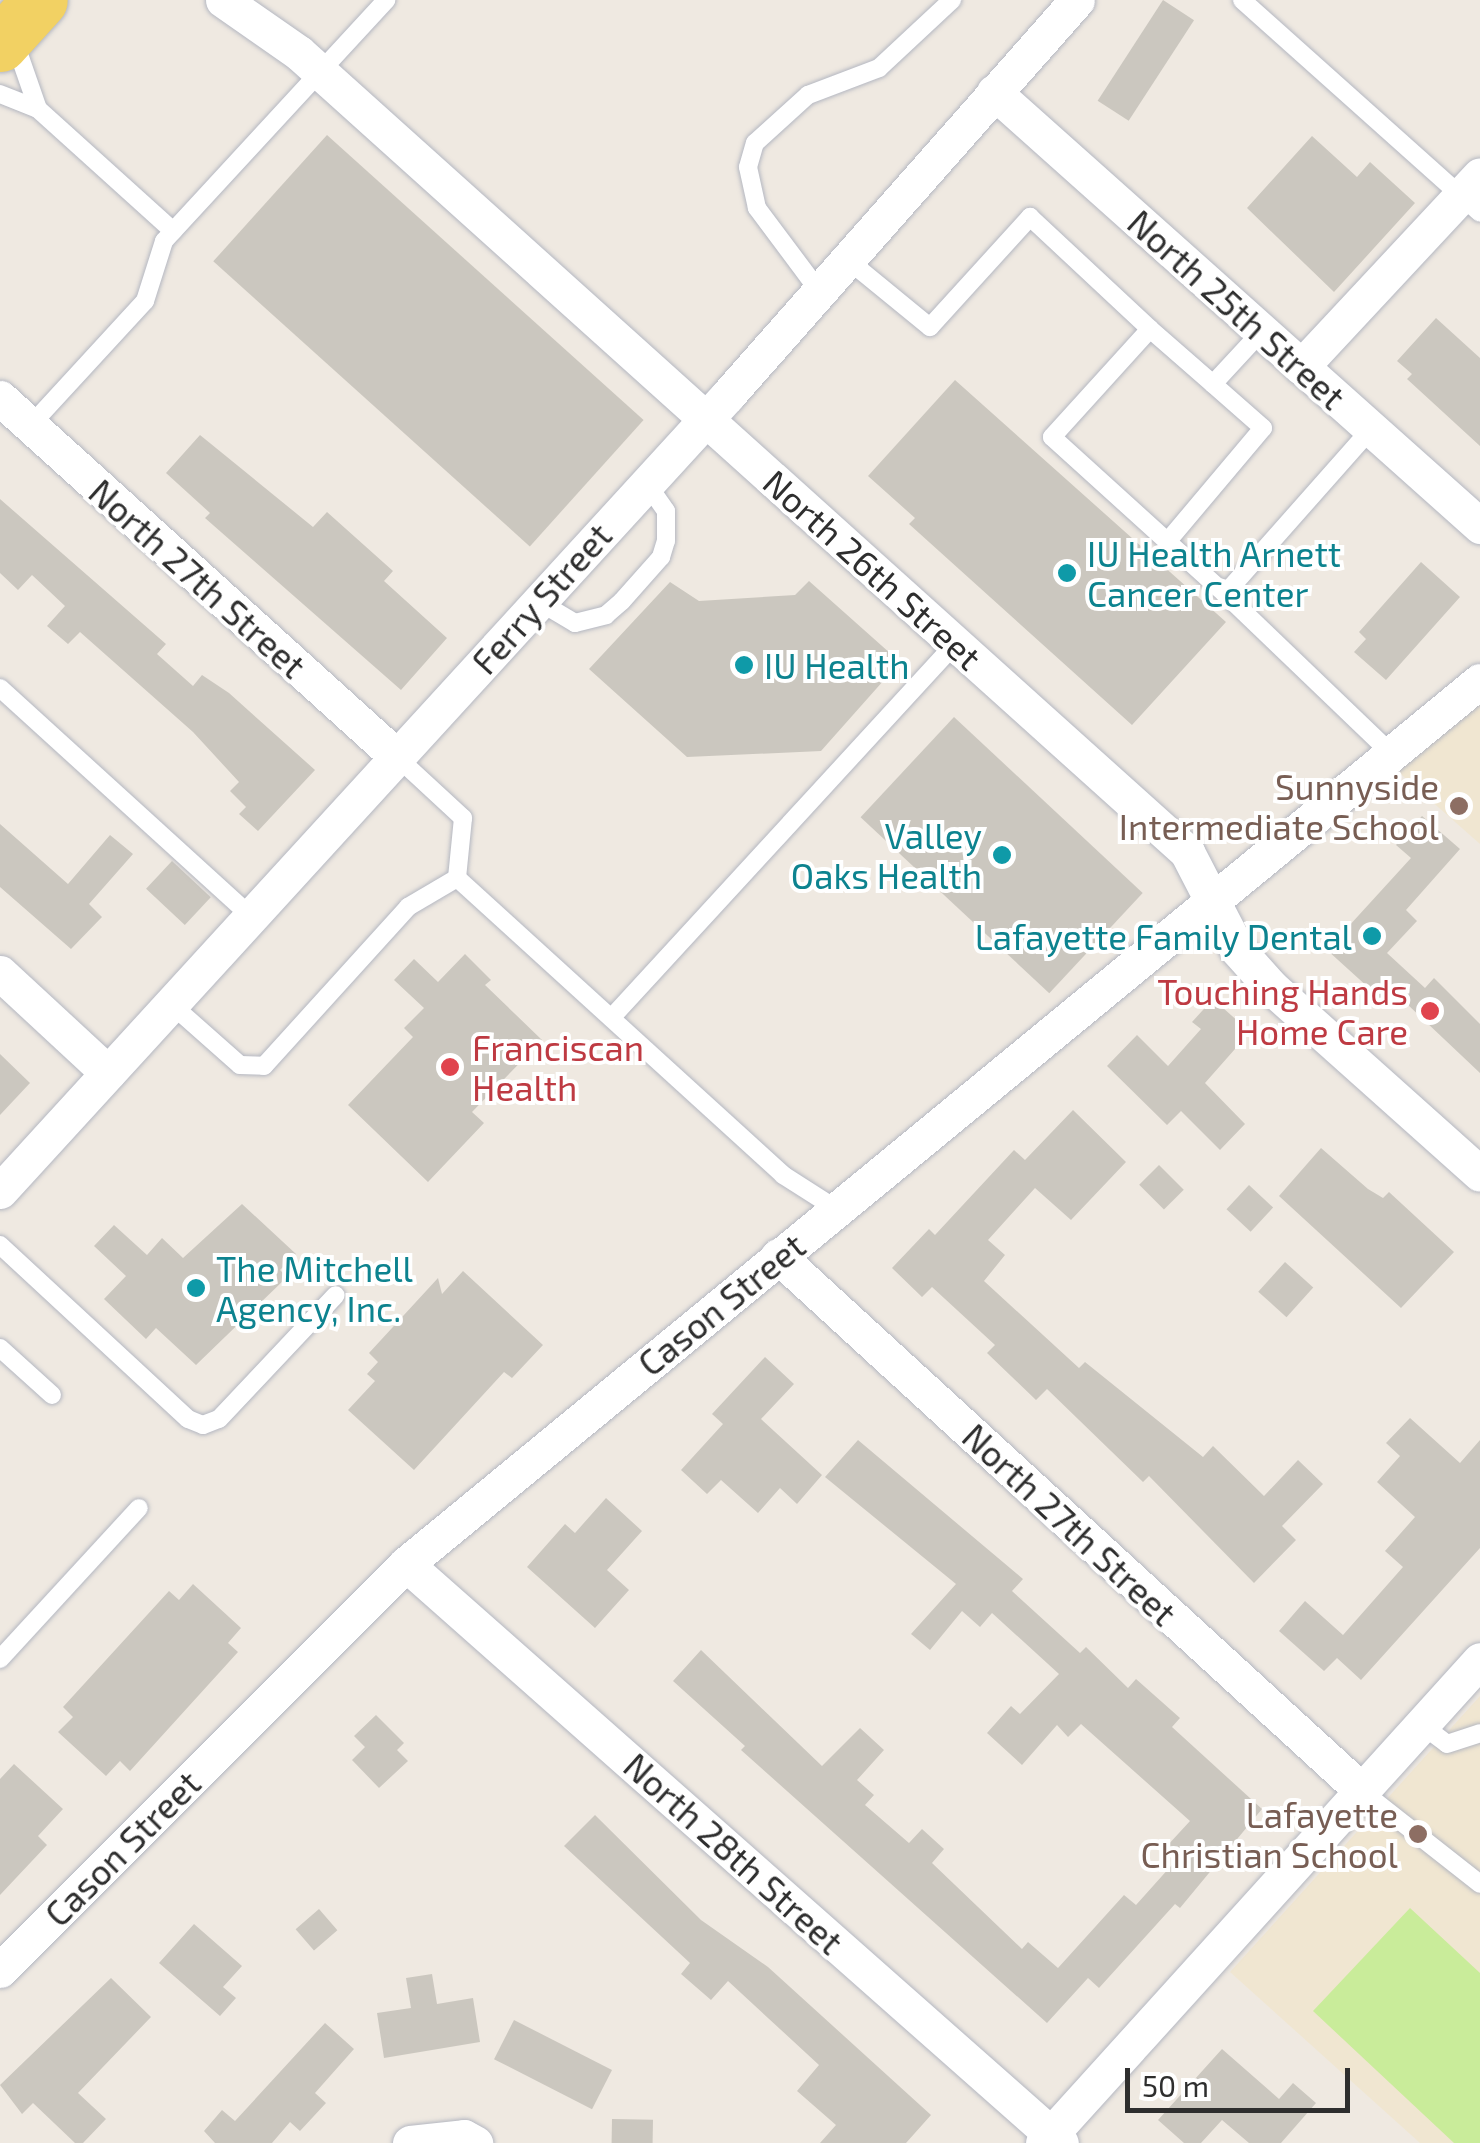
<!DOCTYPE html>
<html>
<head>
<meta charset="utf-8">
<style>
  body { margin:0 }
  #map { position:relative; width:1480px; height:2143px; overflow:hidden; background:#efe9e1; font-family:"Exo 2",sans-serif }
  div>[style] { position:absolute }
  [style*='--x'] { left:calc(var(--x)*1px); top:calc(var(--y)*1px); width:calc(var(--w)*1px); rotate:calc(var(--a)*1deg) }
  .education>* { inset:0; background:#f0e6d1 }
  .pitch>* { inset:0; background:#c9ec9a }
  .building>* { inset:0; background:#cbc7bf; transform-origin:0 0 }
  .roads { filter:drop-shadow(0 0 2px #b4b7c1) drop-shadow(0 0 2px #b4b7c1) }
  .service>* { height:18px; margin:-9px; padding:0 9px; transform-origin:9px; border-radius:9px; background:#fff }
  .minor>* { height:35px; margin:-17.5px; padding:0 17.5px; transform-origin:17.5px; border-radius:17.5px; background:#fff }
  .primary>* { height:55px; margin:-27.5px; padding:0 27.5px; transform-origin:27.5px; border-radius:27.5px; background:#f2d163 }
  .dots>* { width:28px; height:28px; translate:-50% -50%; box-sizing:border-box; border:5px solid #fff; border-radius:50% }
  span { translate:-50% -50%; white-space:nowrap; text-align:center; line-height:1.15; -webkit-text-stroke:8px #fff; paint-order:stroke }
  .street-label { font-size:35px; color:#2e2e2e }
  .culture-label { font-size:35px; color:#0d838f }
  .left { translate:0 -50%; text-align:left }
  .right { translate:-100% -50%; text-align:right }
  .education-label { font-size:35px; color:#785e54 }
  .health-label { font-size:35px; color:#be3a42 }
  .scale { position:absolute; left:1125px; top:2068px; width:225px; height:45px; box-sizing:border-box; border:5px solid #2e2e2e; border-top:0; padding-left:12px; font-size:30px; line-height:35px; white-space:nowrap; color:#2e2e2e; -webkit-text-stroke:8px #fff; paint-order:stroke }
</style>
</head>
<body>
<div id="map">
  <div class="education">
    <i style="clip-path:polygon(1480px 700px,1480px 844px,1395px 769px)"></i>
    <i style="clip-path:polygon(1480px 1696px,1480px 2143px,1420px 2143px,1230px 1972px)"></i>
  </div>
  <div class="pitch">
    <i style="clip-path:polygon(1410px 1908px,1480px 1973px,1480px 2143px,1454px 2143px,1313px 2011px)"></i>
  </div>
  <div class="building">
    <i style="left:1163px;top:0;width:37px;height:120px;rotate:33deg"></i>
    <i style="left:327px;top:135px;width:426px;height:170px;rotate:42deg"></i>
    <i style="clip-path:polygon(1312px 136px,1357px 177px,1370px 162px,1415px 203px,1334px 292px,1247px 208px)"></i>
    <i style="clip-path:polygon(1436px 318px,1480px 358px,1480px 446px,1407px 379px,1412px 374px,1397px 361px)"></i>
    <i style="clip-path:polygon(955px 380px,1226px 622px,1132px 725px,909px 524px,915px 518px,868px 476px)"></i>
    <i style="clip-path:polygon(200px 435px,313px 527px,327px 512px,393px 571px,384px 581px,447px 638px,401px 690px,205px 518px,210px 513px,166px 473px)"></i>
    <i style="clip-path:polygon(0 499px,166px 644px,157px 654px,193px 686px,202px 675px,229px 693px,315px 770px,258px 831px,239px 814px,246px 807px,230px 791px,239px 782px,193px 732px,80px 632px,68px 644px,47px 626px,65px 606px,32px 575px,18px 590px,0 573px)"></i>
    <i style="clip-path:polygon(1421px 562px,1460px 597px,1386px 680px,1354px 652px,1366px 639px,1359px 632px)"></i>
    <i style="clip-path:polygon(809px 581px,900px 662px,821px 751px,687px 757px,589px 669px,670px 582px,699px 601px,795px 595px)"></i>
    <i style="left:954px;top:717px;width:258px;height:137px;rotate:43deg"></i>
    <i style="clip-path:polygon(1422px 816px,1460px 849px,1406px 910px,1417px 921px,1387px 953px,1425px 988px,1434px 978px,1480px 1024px,1480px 1073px,1389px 987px,1380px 998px,1327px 950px,1411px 858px,1396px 845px)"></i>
    <i style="clip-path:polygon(0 824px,68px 884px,110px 835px,133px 854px,89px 904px,102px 917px,71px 949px,0 887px)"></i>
    <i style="left:172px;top:861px;width:53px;height:38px;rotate:43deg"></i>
    <i style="clip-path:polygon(465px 954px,491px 980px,485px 985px,542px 1040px,472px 1112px,484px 1123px,428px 1182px,348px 1105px,413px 1037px,404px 1028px,424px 1008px,394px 980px,414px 959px,438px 982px)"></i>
    <i style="clip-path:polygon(1213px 999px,1250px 1032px,1205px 1083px,1245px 1124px,1220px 1150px,1181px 1111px,1167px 1125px,1107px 1066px,1137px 1035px,1168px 1066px,1201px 1029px,1192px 1022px)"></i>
    <i style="clip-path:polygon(0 1054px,30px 1083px,0 1115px)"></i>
    <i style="clip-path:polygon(1073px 1110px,1126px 1162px,1071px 1220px,1035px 1188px,988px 1240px,1005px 1255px,984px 1281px,1079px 1368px,1085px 1362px,1203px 1457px,1213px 1446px,1264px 1496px,1298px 1460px,1323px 1484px,1282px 1526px,1296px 1540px,1254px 1583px,1149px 1476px,1143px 1482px,1047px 1389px,1036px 1400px,987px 1353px,995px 1345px,932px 1287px,922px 1297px,892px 1268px,929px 1229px,935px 1235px,1014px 1150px,1025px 1160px)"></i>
    <i style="clip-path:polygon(1321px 1148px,1368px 1189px,1383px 1198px,1389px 1192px,1454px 1252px,1401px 1308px,1279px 1196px)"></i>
    <i style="left:1159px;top:1165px;width:35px;height:28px;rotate:45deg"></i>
    <i style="left:1249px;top:1185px;width:33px;height:33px;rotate:43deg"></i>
    <i style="clip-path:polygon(242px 1204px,296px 1254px,280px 1270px,287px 1277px,196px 1365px,156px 1328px,146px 1339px,104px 1299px,126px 1276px,94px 1246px,114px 1225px,147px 1255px,162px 1238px,183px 1258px)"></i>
    <i style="left:1285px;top:1262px;width:38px;height:40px;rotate:42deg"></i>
    <i style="clip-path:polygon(463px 1271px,543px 1345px,512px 1378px,504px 1372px,414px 1470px,348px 1410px,375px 1381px,367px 1374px,378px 1362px,369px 1353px,438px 1278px,442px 1294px)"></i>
    <i style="clip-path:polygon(765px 1357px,794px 1384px,761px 1419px,822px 1475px,797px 1504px,780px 1488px,758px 1513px,721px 1480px,707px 1494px,681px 1470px,723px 1424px,712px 1414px)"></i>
    <i style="clip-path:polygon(1410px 1418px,1460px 1463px,1480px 1440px,1480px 1548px,1361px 1680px,1337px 1658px,1324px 1671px,1279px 1631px,1305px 1601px,1343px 1635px,1403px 1567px,1385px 1551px,1415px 1517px,1377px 1482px,1400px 1456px,1386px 1443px)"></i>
    <i style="clip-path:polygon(858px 1440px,1023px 1579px,1012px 1591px,1080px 1653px,1086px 1647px,1128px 1688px,1136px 1679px,1180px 1718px,1172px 1727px,1262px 1809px,1180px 1908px,1175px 1904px,1099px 1988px,1088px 1978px,1047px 2023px,741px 1750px,745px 1746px,673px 1681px,701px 1650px,822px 1766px,860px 1728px,884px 1750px,857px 1780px,874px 1795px,865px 1805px,909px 1843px,922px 1829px,944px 1849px,932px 1863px,1022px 1949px,1028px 1942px,1058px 1968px,1124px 1895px,1136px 1905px,1179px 1857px,1167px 1846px,1190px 1821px,1081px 1724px,1068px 1737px,1057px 1725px,1022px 1765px,987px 1733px,1011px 1706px,1020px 1714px,1059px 1674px,992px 1613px,980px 1627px,962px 1611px,930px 1650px,911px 1634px,956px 1584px,825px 1477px)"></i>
    <i style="clip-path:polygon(606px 1498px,642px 1531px,607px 1570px,629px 1590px,595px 1628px,527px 1567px,565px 1524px,575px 1533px)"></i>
    <i style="clip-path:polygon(193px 1584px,241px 1628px,228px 1643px,238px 1652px,130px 1771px,120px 1761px,106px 1776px,58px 1732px,73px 1717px,63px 1707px,169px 1591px,179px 1600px)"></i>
    <i style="clip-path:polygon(376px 1715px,404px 1743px,397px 1750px,408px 1761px,379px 1788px,352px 1760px,365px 1747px,354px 1736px)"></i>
    <i style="clip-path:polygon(14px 1764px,63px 1809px,38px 1836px,47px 1845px,0 1895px,0 1779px)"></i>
    <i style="clip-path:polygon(595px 1815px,701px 1920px,768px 1967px,931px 2115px,906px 2143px,820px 2143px,836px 2125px,797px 2091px,819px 2065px,728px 1981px,711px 2000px,681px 1974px,690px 1963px,564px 1846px)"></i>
    <i style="left:319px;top:1909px;width:28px;height:31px;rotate:49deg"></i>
    <i style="clip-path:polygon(194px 1924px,242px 1966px,223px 1987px,236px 1998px,220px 2016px,159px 1963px)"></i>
    <i style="clip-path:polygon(432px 1974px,437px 2004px,473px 1998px,480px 2042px,384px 2058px,377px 2013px,411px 2008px,406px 1978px)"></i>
    <i style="clip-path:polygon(111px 1978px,151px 2017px,78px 2093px,106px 2119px,83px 2143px,75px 2143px,33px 2103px,22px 2114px,0 2085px)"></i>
    <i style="left:514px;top:2020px;width:110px;height:44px;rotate:27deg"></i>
    <i style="clip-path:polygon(325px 2023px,354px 2049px,315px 2093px,326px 2103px,300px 2131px,290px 2122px,272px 2143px,215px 2143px,204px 2131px,222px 2110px,235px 2121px)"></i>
    <i style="clip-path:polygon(1222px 2049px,1279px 2099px,1293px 2083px,1316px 2103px,1281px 2143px,1249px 2143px,1222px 2120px,1201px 2143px,1184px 2143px,1158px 2120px)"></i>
    <i style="left:612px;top:2119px;width:41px;height:24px;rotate:1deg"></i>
  </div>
  <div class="roads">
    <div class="service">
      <i style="--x:1242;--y:0;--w:319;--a:41.8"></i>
      <i style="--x:0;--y:94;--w:41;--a:21.5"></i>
      <i style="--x:38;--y:109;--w:73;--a:-109.2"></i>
      <i style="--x:38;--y:109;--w:182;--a:42.1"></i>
      <i style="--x:848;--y:260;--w:106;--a:39.3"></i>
      <i style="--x:930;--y:327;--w:149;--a:-47.7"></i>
      <i style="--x:1030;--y:217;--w:164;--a:43"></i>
      <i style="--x:819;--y:291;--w:104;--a:-126.8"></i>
      <i style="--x:757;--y:208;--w:42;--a:-102.4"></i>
      <i style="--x:748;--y:167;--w:25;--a:-74"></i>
      <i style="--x:755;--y:143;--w:72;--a:-42.2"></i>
      <i style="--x:808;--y:95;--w:76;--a:-20.8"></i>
      <i style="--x:879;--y:68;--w:100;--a:-43"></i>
      <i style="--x:1262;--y:331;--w:72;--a:132.8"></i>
      <i style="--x:1213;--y:384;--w:84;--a:-138.9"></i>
      <i style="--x:1150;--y:329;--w:146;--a:132.2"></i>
      <i style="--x:1052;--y:437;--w:234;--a:42.2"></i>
      <i style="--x:1225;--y:594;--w:220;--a:-48.5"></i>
      <i style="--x:30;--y:426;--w:170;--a:-47.4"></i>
      <i style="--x:145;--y:301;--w:63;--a:-72.4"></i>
      <i style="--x:164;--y:241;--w:328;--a:-47.3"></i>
      <i style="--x:1167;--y:542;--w:149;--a:-49.9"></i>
      <i style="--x:1263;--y:428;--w:67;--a:-138.7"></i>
      <i style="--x:1225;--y:594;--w:234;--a:43.8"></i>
      <i style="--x:538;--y:601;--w:43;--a:30.7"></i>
      <i style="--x:575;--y:623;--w:32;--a:-14"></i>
      <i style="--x:606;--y:615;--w:21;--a:-41"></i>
      <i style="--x:622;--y:601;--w:59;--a:-48.4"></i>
      <i style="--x:661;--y:557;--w:17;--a:-73"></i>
      <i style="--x:666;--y:541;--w:30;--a:-90"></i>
      <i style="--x:666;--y:511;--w:33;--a:-125"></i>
      <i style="--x:0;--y:688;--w:339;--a:42.3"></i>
      <i style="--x:397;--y:757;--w:90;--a:42.7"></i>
      <i style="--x:463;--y:818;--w:60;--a:95.7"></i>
      <i style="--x:457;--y:878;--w:441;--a:42.3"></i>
      <i style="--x:783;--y:1175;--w:65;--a:32.5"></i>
      <i style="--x:171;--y:1004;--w:92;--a:41.5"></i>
      <i style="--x:240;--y:1065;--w:24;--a:2"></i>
      <i style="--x:264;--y:1066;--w:215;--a:-47.8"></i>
      <i style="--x:408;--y:907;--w:57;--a:-30.6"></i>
      <i style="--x:613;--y:1016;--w:505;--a:-47.41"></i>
      <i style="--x:0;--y:1245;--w:256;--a:42.8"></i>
      <i style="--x:188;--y:1419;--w:16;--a:22"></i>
      <i style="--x:203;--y:1425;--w:17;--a:-21"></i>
      <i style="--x:219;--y:1419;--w:170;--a:-46.7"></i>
      <i style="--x:0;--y:1348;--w:70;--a:42.1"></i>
      <i style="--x:0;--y:1659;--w:205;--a:-47.4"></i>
      <i style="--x:1422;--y:1725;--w:31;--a:37"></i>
      <i style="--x:1447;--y:1744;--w:35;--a:-18"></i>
      <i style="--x:1362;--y:1791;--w:150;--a:38.2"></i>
    </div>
    <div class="minor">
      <i style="--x:223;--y:0;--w:93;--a:34.9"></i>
      <i style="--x:299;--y:53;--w:1195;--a:41.98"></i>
      <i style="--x:1187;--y:852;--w:109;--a:62.7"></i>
      <i style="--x:1237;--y:949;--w:51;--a:48.2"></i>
      <i style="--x:1271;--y:987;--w:280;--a:41.8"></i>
      <i style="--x:994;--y:92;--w:652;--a:41.76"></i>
      <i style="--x:1301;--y:367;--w:262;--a:-47"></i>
      <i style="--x:0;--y:398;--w:535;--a:42.12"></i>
      <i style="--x:0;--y:973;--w:147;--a:42.8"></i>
      <i style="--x:0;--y:1191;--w:1079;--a:-47.55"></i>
      <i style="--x:728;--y:395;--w:527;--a:-48.54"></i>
      <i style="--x:778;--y:1256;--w:792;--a:42.49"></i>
      <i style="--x:406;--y:1564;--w:874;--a:41.48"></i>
      <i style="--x:0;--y:1970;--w:574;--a:-45"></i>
      <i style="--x:406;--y:1564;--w:1390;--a:-39.43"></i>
      <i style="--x:410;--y:2143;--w:54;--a:-6.3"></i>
      <i style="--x:464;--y:2137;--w:13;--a:29"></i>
      <i style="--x:1043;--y:2143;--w:651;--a:-47.86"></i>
    </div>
    <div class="primary">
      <i style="--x:0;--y:44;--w:59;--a:-47.7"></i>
    </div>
  </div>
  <div class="dots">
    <i style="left:1067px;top:573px;background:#0f9aa8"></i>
    <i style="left:744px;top:665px;background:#0f9aa8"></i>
    <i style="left:1459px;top:806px;background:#8d6e63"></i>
    <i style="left:1002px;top:855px;background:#0f9aa8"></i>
    <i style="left:1372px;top:936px;background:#0f9aa8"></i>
    <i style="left:1430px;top:1011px;background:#e0444e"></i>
    <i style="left:450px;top:1067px;background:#e0444e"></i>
    <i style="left:196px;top:1288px;background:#0f9aa8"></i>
    <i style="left:1418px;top:1834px;background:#8d6e63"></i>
  </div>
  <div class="street-label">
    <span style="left:1237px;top:309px;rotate:42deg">North 25th Street</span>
    <span style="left:873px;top:569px;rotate:42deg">North 26th Street</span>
    <span style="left:198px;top:578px;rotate:42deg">North 27th Street</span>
    <span style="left:541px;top:598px;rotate:-48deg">Ferry Street</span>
    <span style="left:721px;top:1304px;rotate:-39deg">Cason Street</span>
    <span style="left:1070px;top:1524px;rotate:43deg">North 27th Street</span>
    <span style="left:122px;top:1848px;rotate:-45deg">Cason Street</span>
    <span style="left:734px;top:1853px;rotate:42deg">North 28th Street</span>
  </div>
  <div class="culture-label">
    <span class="left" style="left:1087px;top:573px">IU Health Arnett<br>Cancer Center</span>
    <span class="left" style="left:764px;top:665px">IU Health</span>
    <span class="right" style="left:982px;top:855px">Valley<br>Oaks Health</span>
    <span class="right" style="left:1352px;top:936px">Lafayette Family Dental</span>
    <span class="left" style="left:216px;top:1288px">The Mitchell<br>Agency, Inc.</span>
  </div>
  <div class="education-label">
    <span class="right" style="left:1439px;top:806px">Sunnyside<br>Intermediate School</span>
    <span class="right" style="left:1398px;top:1834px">Lafayette<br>Christian School</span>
  </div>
  <div class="health-label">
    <span class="right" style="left:1408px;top:1011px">Touching Hands<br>Home Care</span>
    <span class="left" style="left:472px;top:1067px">Franciscan<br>Health</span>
  </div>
  <div class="scale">50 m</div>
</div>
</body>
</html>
